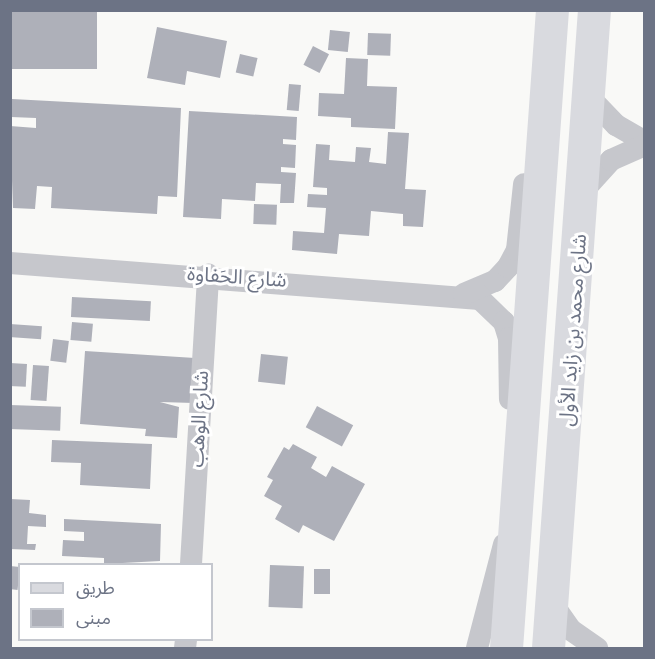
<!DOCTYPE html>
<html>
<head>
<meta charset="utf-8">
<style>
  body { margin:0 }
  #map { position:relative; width:655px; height:659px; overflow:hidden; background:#f9f9f7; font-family:Montserrat,"Noto Sans Arabic",sans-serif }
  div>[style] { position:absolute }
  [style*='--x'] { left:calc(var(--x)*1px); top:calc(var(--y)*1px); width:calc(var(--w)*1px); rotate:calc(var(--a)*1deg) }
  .building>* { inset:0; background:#aeb0b9; transform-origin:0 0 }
  .street>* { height:22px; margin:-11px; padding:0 11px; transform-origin:11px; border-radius:11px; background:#c6c7cc }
  .secondary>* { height:33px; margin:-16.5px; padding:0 16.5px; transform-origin:16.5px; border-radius:16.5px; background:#d9dadf }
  span { translate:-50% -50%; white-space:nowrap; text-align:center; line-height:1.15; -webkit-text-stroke:6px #fff; paint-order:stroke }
  .street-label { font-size:20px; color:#6c7385 }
  .frame { position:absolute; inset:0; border:12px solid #6c7385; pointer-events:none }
  .legend { position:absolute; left:18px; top:563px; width:195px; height:78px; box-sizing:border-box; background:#fff; border:2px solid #c4c7ce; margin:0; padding:8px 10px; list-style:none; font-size:18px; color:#6c7385 }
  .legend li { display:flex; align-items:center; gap:12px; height:30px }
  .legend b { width:30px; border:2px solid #c4c7ce }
</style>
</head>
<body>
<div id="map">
  <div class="building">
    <i style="left:10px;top:10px;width:87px;height:59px"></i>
    <i style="clip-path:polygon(157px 27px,227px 41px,220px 78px,187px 71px,185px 85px,147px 78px)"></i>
    <i style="left:330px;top:30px;width:20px;height:20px;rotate:6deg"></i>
    <i style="left:368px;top:33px;width:23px;height:22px;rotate:2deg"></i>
    <i style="left:313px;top:46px;width:18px;height:21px;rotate:27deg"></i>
    <i style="left:240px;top:54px;width:18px;height:19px;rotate:13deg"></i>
    <i style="clip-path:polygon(346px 58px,368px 59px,367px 86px,397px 87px,395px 129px,351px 127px,351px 118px,318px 116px,319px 93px,344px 94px)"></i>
    <i style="left:289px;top:84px;width:12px;height:26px;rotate:5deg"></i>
    <i style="clip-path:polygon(12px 99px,181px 108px,177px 197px,158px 196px,157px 214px,51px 208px,52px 187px,37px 186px,35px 209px,13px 208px,10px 126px,36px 128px,36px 118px,11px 117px)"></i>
    <i style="clip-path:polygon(189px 111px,297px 117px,296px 140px,283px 139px,283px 144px,296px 145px,295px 168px,281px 167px,281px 172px,296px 173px,294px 203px,280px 203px,281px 184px,256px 183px,255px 201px,222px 199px,221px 219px,183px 217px)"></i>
    <i style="clip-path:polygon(388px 132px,409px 133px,405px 189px,426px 190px,423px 227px,403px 226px,403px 214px,371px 211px,369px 236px,339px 234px,337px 254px,292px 250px,293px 231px,324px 233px,326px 208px,307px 207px,308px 194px,327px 195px,327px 188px,313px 187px,316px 144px,330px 145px,329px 160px,355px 162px,356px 147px,371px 148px,369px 162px,386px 164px)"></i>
    <i style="left:254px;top:204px;width:23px;height:20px;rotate:2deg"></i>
    <i style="left:72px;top:297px;width:79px;height:20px;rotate:3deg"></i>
    <i style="left:72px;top:322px;width:21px;height:18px;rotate:5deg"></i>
    <i style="left:10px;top:324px;width:32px;height:13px;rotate:4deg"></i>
    <i style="left:53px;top:339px;width:16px;height:22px;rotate:7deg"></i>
    <i style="clip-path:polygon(85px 351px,195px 358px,194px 403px,160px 402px,179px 407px,177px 438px,145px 436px,146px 429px,80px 424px)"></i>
    <i style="left:261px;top:354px;width:27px;height:28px;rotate:6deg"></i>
    <i style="left:10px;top:363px;width:17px;height:23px;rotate:3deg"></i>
    <i style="left:33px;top:365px;width:16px;height:35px;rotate:4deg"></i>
    <i style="left:10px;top:405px;width:51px;height:24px;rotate:2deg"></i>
    <i style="left:317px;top:406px;width:41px;height:24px;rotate:28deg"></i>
    <i style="clip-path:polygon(52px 440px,152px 444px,150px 489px,80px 485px,81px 463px,51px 462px)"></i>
    <i style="clip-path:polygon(293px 444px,317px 457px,311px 468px,326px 477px,332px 466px,365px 484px,334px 541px,303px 525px,299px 533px,275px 519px,282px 506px,264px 496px,273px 480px,267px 477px,284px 447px,289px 450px)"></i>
    <i style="clip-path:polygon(10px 499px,30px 500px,29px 513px,46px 515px,46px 527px,28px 526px,27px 544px,36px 544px,35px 550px,10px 549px)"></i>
    <i style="clip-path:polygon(64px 519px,161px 524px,160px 561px,104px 564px,104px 558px,62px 556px,63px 540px,84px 541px,84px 532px,64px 531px)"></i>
    <i style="left:270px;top:565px;width:34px;height:42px;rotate:2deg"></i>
    <i style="left:10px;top:566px;width:10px;height:23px;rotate:6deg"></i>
    <i style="left:314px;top:569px;width:16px;height:25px"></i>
  </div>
  <div class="street">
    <i style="--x:589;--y:97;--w:39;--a:46"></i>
    <i style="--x:616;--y:125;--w:32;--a:30"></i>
    <i style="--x:584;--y:190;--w:40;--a:-48"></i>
    <i style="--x:611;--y:160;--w:36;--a:-24"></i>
    <i style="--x:10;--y:263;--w:471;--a:4.4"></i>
    <i style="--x:480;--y:299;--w:33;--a:44"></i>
    <i style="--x:504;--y:322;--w:17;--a:73"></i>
    <i style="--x:509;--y:338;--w:61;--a:89.1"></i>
    <i style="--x:464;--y:294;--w:34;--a:-23"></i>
    <i style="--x:495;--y:281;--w:19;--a:-47"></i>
    <i style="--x:508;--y:267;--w:19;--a:-62"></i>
    <i style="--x:517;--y:250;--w:66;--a:-83.9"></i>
    <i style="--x:191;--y:564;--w:290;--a:-86.6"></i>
    <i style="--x:552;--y:603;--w:33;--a:55"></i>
    <i style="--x:571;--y:630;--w:32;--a:35"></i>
    <i style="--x:185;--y:648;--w:8;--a:-83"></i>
    <i style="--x:477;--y:648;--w:107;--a:-75.4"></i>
  </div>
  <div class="secondary">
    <i style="--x:506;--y:648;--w:640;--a:-85.88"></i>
    <i style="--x:548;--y:648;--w:640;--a:-85.88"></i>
  </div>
  <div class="street-label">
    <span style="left:237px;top:277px;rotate:4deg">شارع الحَفاوة</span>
    <span style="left:573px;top:330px;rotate:-86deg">شارع محمد بن زايد الأول</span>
    <span style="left:199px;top:419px;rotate:-87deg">شارع الوهب</span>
  </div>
  <div class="frame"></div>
  <ul class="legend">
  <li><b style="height:8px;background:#d9dadf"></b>طريق</li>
  <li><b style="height:16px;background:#aeb0b9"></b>مبنى</li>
  </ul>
</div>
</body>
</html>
